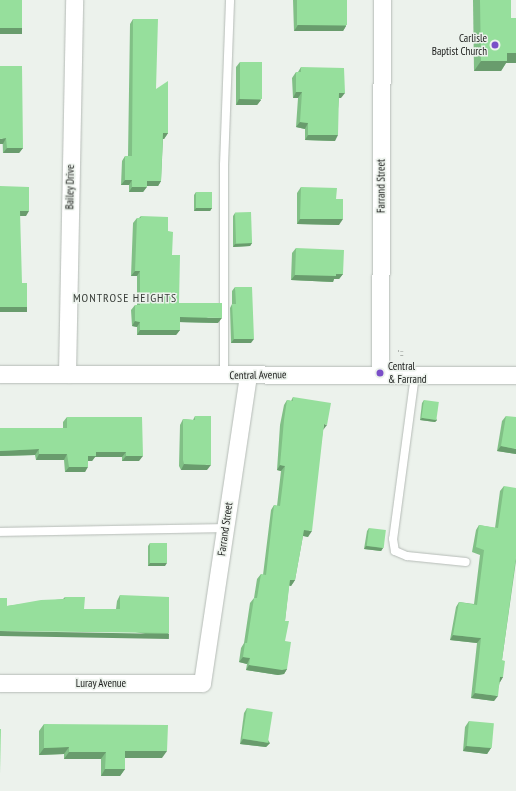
<!DOCTYPE html>
<html>
<head>
<meta charset="utf-8">
<style>
  body { margin:0 }
  #map { position:relative; width:516px; height:791px; overflow:hidden; background:#ecf2ec; font-family:"PT Sans Narrow",sans-serif }
  div>[style] { position:absolute }
  [style*='--x'] { left:calc(var(--x)*1px); top:calc(var(--y)*1px); width:calc(var(--w)*1px); rotate:calc(var(--a)*1deg) }
  .path>* { height:2.5px; margin-top:-1.25px; transform-origin:0; background:repeating-linear-gradient(90deg,#adb2ad 0 1px,transparent 0 4px) }
  .roads { filter:drop-shadow(0 0 1px #b5bbb6) drop-shadow(0 0 1px #b5bbb6) }
  .lane>* { height:8px; margin:-4px; padding:0 4px; transform-origin:4px; border-radius:4px; background:#fff }
  .street>* { height:17px; margin:-8.5px; padding:0 8.5px; transform-origin:8.5px; border-radius:8.5px; background:#fff }
  .wall>* { inset:0; background:#81c086 }
  .shaded-wall>* { inset:0; background:#699c6d; transform-origin:0 0 }
  .building>* { inset:0; background:#96df9c; transform-origin:0 0 }
  .dots>* { width:11px; height:11px; translate:-50% -50%; box-sizing:border-box; border:2px solid #ecf2ec; border-radius:50% }
  span { translate:-50% -50%; white-space:nowrap; text-align:center; line-height:1.15; -webkit-text-stroke:3px #ecf2ec; paint-order:stroke }
  .poi-label { font-size:11px; color:#1a1c1a }
  .right { translate:-100% -50%; text-align:right }
  .left { translate:0 -50%; text-align:left }
  .street-label { font-size:11px; color:#1a1c1a }
  .neighbourhood-label { font-size:12px; color:#393e39; letter-spacing:1px }
</style>
</head>
<body>
<div id="map">
  <div class="path">
    <i style="--x:398;--y:351;--w:4;--a:0"></i>
    <i style="--x:402;--y:351;--w:6;--a:90"></i>
  </div>
  <div class="roads">
    <div class="lane">
      <i style="--x:224;--y:375;--w:210;--a:-90"></i>
      <i style="--x:224;--y:165;--w:165;--a:-87.9"></i>
      <i style="--x:415;--y:375;--w:165;--a:97.6"></i>
      <i style="--x:393;--y:539;--w:12;--a:81"></i>
      <i style="--x:395;--y:551;--w:13;--a:23"></i>
      <i style="--x:407;--y:556;--w:59;--a:5.8"></i>
      <i style="--x:0;--y:532;--w:225;--a:-1"></i>
    </div>
    <div class="street">
      <i style="--x:380;--y:373;--w:373;--a:-89.7"></i>
      <i style="--x:0;--y:374;--w:516;--a:0.11"></i>
      <i style="--x:67;--y:374;--w:374;--a:-88.9"></i>
      <i style="--x:0;--y:683;--w:202;--a:0"></i>
      <i style="--x:202;--y:683;--w:311;--a:-81.5"></i>
    </div>
  </div>
  <div class="wall">
    <i style="clip-path:polygon(293px 0,347px 0,346px 26px,343px 31px,294px 31px)"></i>
    <i style="clip-path:polygon(473px 0,511px 0,506px 63px,501px 71px,474px 71px)"></i>
    <i style="clip-path:polygon(133px 19px,156px 89px,168px 133px,164px 139px,163px 139px,161px 181px,158px 186px,147px 186px,143px 192px,129px 192px,129px 185px,121px 185px,122px 161px,125px 156px,128px 156px,130px 24px)"></i>
    <i style="clip-path:polygon(240px 62px,261px 100px,257px 105px,236px 105px,236px 67px)"></i>
    <i style="clip-path:polygon(0 66px,23px 148px,19px 153px,3px 153px)"></i>
    <i style="clip-path:polygon(301px 67px,341px 98px,339px 98px,335px 141px,305px 140px,305px 129px,296px 127px,298px 98px,293px 98px,292px 78px,296px 72px,298px 72px)"></i>
    <i style="clip-path:polygon(301px 187px,336px 199px,339px 225px,297px 224px,297px 193px)"></i>
    <i style="clip-path:polygon(196px 192px,212px 208px,210px 211px,194px 211px,194px 195px)"></i>
    <i style="clip-path:polygon(235px 213px,252px 243px,250px 246px,233px 247px,233px 216px)"></i>
    <i style="clip-path:polygon(141px 216px,168px 231px,179px 303px,218px 323px,180px 322px,180px 330px,176px 335px,137px 335px,137px 327px,132px 326px,131px 310px,135px 305px,137px 305px,137px 276px,131px 276px,133px 223px,137px 218px,139px 218px)"></i>
    <i style="clip-path:polygon(296px 248px,343px 274px,339px 279px,334px 279px,333px 282px,291px 280px,292px 253px)"></i>
    <i style="clip-path:polygon(235px 287px,251px 343px,231px 343px,230px 308px,232px 304px,232px 291px)"></i>
    <i style="clip-path:polygon(293px 397px,323px 430px,308px 537px,303px 536px,295px 580px,291px 586px,289px 585px,285px 621px,285px 641px,287px 669px,284px 674px,278px 675px,246px 670px,247px 664px,239px 662px,241px 648px,244px 643px,250px 603px,254px 598px,257px 579px,261px 574px,263px 575px,271px 510px,274px 505px,277px 506px,281px 471px,277px 470px,280px 425px,284px 405px,287px 400px,291px 401px)"></i>
    <i style="clip-path:polygon(424px 400px,437px 420px,435px 422px,420px 420px,422px 403px)"></i>
    <i style="clip-path:polygon(195px 416px,207px 470px,181px 470px,179px 466px,180px 425px,183px 419px,193px 420px)"></i>
    <i style="clip-path:polygon(506px 416px,516px 454px,497px 451px,502px 421px)"></i>
    <i style="clip-path:polygon(67px 417px,142px 417px,139px 461px,122px 461px,122px 457px,95px 457px,92px 461px,88px 461px,85px 472px,65px 472px,64px 460px,36px 460px,35px 455px,0 456px,0 428px,63px 428px,63px 422px)"></i>
    <i style="clip-path:polygon(504px 486px,516px 561px,502px 660px,503px 677px,500px 682px,494px 701px,471px 698px,477px 643px,450px 640px,456px 607px,459px 602px,474px 604px,480px 555px,472px 552px,476px 530px,479px 525px,495px 528px,500px 491px)"></i>
    <i style="clip-path:polygon(369px 528px,383px 548px,381px 551px,364px 549px,367px 531px)"></i>
    <i style="clip-path:polygon(150px 543px,165px 566px,148px 566px,148px 546px)"></i>
    <i style="clip-path:polygon(120px 595px,169px 633px,165px 638px,7px 606px,63px 599px,65px 597px,84px 609px,116px 609px,117px 601px)"></i>
    <i style="clip-path:polygon(247px 708px,270px 743px,266px 747px,240px 744px,244px 713px)"></i>
    <i style="clip-path:polygon(469px 721px,491px 748px,487px 754px,463px 751px,465px 727px)"></i>
    <i style="clip-path:polygon(44px 724px,162px 758px,125px 758px,125px 769px,120px 776px,101px 776px,101px 759px,64px 759px,64px 754px,39px 755px,39px 731px)"></i>
  </div>
  <div class="shaded-wall">
    <i style="clip-path:polygon(298px 25px,346px 26px,343px 31px,294px 31px)"></i>
    <i style="left:0;top:28px;width:22px;height:6px"></i>
    <i style="clip-path:polygon(507px 53px,516px 53px,516px 63px,506px 63px,501px 71px,474px 71px,481px 61px)"></i>
    <i style="clip-path:polygon(296px 92px,302px 92px,298px 98px,293px 98px)"></i>
    <i style="clip-path:polygon(339px 93px,345px 93px,341px 98px,335px 98px)"></i>
    <i style="clip-path:polygon(239px 99px,261px 100px,257px 105px,236px 105px)"></i>
    <i style="clip-path:polygon(300px 122px,308px 123px,305px 129px,296px 127px)"></i>
    <i style="clip-path:polygon(163px 133px,168px 133px,164px 139px,159px 139px)"></i>
    <i style="clip-path:polygon(308px 135px,338px 135px,335px 141px,305px 140px)"></i>
    <i style="clip-path:polygon(6px 138px,3px 144px,0 144px,0 139px)"></i>
    <i style="clip-path:polygon(7px 148px,23px 148px,19px 153px,3px 153px)"></i>
    <i style="clip-path:polygon(125px 180px,132px 180px,129px 185px,121px 185px)"></i>
    <i style="clip-path:polygon(147px 181px,161px 181px,158px 186px,143px 186px)"></i>
    <i style="clip-path:polygon(132px 187px,147px 187px,143px 192px,129px 192px)"></i>
    <i style="clip-path:polygon(196px 208px,212px 208px,210px 211px,194px 211px)"></i>
    <i style="clip-path:polygon(20px 211px,29px 211px,26px 216px,17px 216px)"></i>
    <i style="clip-path:polygon(300px 219px,343px 219px,339px 225px,297px 224px)"></i>
    <i style="clip-path:polygon(252px 243px,250px 246px,233px 247px,235px 244px)"></i>
    <i style="clip-path:polygon(135px 271px,140px 271px,137px 276px,131px 276px)"></i>
    <i style="clip-path:polygon(343px 274px,339px 279px,334px 279px,333px 282px,291px 280px,295px 275px)"></i>
    <i style="left:0;top:307px;width:27px;height:5px"></i>
    <i style="clip-path:polygon(180px 317px,222px 318px,218px 323px,176px 322px)"></i>
    <i style="clip-path:polygon(135px 321px,140px 322px,137px 327px,132px 326px)"></i>
    <i style="clip-path:polygon(140px 330px,180px 330px,176px 335px,137px 335px)"></i>
    <i style="clip-path:polygon(234px 339px,254px 339px,251px 343px,231px 343px)"></i>
    <i style="clip-path:polygon(422px 418px,437px 420px,435px 422px,420px 420px)"></i>
    <i style="clip-path:polygon(324px 424px,327px 425px,323px 430px)"></i>
    <i style="clip-path:polygon(501px 446px,516px 449px,516px 454px,497px 451px)"></i>
    <i style="clip-path:polygon(39px 449px,35px 455px,0 456px,0 451px)"></i>
    <i style="clip-path:polygon(96px 452px,126px 452px,122px 457px,95px 457px,92px 461px,84px 461px,88px 456px)"></i>
    <i style="clip-path:polygon(39px 454px,67px 454px,64px 460px,36px 460px)"></i>
    <i style="clip-path:polygon(126px 456px,143px 456px,139px 461px,122px 461px)"></i>
    <i style="clip-path:polygon(184px 464px,211px 465px,207px 470px,181px 470px)"></i>
    <i style="clip-path:polygon(280px 465px,285px 466px,281px 471px,277px 470px)"></i>
    <i style="clip-path:polygon(69px 467px,88px 467px,85px 472px,65px 472px)"></i>
    <i style="clip-path:polygon(304px 530px,312px 531px,308px 537px,300px 535px)"></i>
    <i style="clip-path:polygon(366px 546px,383px 548px,381px 551px,364px 549px)"></i>
    <i style="clip-path:polygon(150px 563px,167px 563px,165px 566px,148px 566px)"></i>
    <i style="clip-path:polygon(290px 580px,295px 580px,291px 586px,286px 585px)"></i>
    <i style="left:0;top:631px;width:169px;height:5px;rotate:1deg"></i>
    <i style="clip-path:polygon(453px 635px,481px 638px,477px 643px,450px 640px)"></i>
    <i style="clip-path:polygon(243px 657px,250px 658px,247px 664px,239px 662px)"></i>
    <i style="clip-path:polygon(249px 665px,287px 669px,284px 674px,278px 675px,246px 670px)"></i>
    <i style="clip-path:polygon(500px 677px,503px 677px,500px 682px,497px 682px)"></i>
    <i style="clip-path:polygon(475px 693px,498px 696px,494px 701px,471px 698px)"></i>
    <i style="clip-path:polygon(243px 739px,270px 743px,266px 747px,240px 744px)"></i>
    <i style="clip-path:polygon(466px 746px,491px 748px,487px 754px,463px 751px)"></i>
    <i style="clip-path:polygon(69px 747px,64px 754px,39px 755px,44px 748px)"></i>
    <i style="clip-path:polygon(125px 751px,167px 751px,162px 758px,120px 758px)"></i>
    <i style="clip-path:polygon(69px 752px,106px 752px,101px 759px,64px 759px)"></i>
    <i style="clip-path:polygon(105px 769px,125px 769px,120px 776px,101px 776px)"></i>
  </div>
  <div class="building">
    <i style="left:0;top:0;width:22px;height:28px"></i>
    <i style="left:297px;top:0;width:50px;height:25px"></i>
    <i style="clip-path:polygon(480px 0,511px 0,511px 18px,516px 18px,516px 53px,507px 53px,507px 61px,481px 61px)"></i>
    <i style="clip-path:polygon(133px 19px,158px 19px,156px 89px,168px 81px,168px 133px,163px 133px,161px 181px,147px 181px,147px 187px,132px 187px,132px 180px,125px 180px,125px 156px,132px 156px)"></i>
    <i style="left:240px;top:62px;width:22px;height:37px"></i>
    <i style="clip-path:polygon(0 66px,22px 66px,23px 148px,7px 148px,6px 138px,0 139px)"></i>
    <i style="clip-path:polygon(301px 67px,344px 68px,345px 93px,339px 93px,338px 135px,308px 135px,308px 123px,300px 122px,302px 92px,296px 92px,296px 72px,301px 72px)"></i>
    <i style="clip-path:polygon(0 186px,29px 187px,29px 211px,20px 211px,22px 283px,27px 283px,27px 307px,0 307px)"></i>
    <i style="clip-path:polygon(301px 187px,337px 188px,336px 199px,343px 199px,343px 219px,300px 219px)"></i>
    <i style="left:196px;top:192px;width:16px;height:16px"></i>
    <i style="left:251px;top:212px;width:31px;height:16px;rotate:88deg"></i>
    <i style="clip-path:polygon(141px 216px,168px 217px,168px 231px,173px 232px,172px 255px,180px 255px,179px 303px,222px 303px,222px 318px,180px 317px,180px 330px,140px 330px,140px 322px,135px 321px,135px 305px,140px 305px,140px 271px,135px 271px,137px 218px,141px 218px)"></i>
    <i style="clip-path:polygon(296px 248px,344px 250px,343px 274px,336px 274px,336px 276px,295px 275px)"></i>
    <i style="clip-path:polygon(235px 287px,252px 287px,254px 339px,234px 339px,232px 304px,236px 304px)"></i>
    <i style="clip-path:polygon(293px 397px,331px 403px,327px 425px,324px 424px,312px 531px,304px 530px,295px 580px,290px 580px,285px 621px,289px 621px,285px 641px,291px 642px,287px 669px,282px 670px,249px 665px,250px 658px,243px 657px,245px 643px,247px 643px,254px 598px,257px 598px,261px 574px,266px 575px,274px 505px,280px 506px,285px 466px,280px 465px,284px 420px,287px 400px,293px 401px)"></i>
    <i style="left:424px;top:400px;width:15px;height:18px;rotate:8deg"></i>
    <i style="clip-path:polygon(195px 416px,211px 416px,211px 465px,184px 464px,183px 460px,183px 419px,195px 420px)"></i>
    <i style="clip-path:polygon(506px 416px,516px 417px,516px 449px,501px 446px)"></i>
    <i style="clip-path:polygon(67px 417px,142px 417px,143px 456px,126px 456px,126px 452px,96px 452px,96px 456px,88px 456px,88px 467px,69px 467px,67px 454px,39px 454px,39px 449px,0 451px,0 428px,67px 428px)"></i>
    <i style="clip-path:polygon(504px 486px,516px 488px,516px 557px,502px 660px,505px 661px,503px 677px,500px 677px,498px 696px,475px 693px,481px 638px,453px 635px,459px 602px,477px 605px,484px 550px,476px 547px,479px 525px,498px 528px)"></i>
    <i style="left:369px;top:528px;width:17px;height:18px;rotate:7deg"></i>
    <i style="left:150px;top:543px;width:17px;height:20px"></i>
    <i style="clip-path:polygon(120px 595px,169px 597px,169px 633px,0 631px,0 598px,7px 598px,7px 606px,41px 600px,65px 599px,65px 597px,85px 597px,84px 609px,120px 609px)"></i>
    <i style="left:247px;top:708px;width:26px;height:31px;rotate:9deg"></i>
    <i style="left:469px;top:721px;width:25px;height:25px;rotate:5deg"></i>
    <i style="clip-path:polygon(44px 724px,168px 725px,167px 751px,125px 751px,125px 769px,105px 769px,106px 752px,69px 752px,69px 747px,44px 748px)"></i>
    <i style="clip-path:polygon(0 729px,1px 729px,0 774px)"></i>
  </div>
  <div class="dots">
    <i style="left:495px;top:45px;background:#7a4fc8"></i>
    <i style="left:380px;top:373px;background:#7a4fc8"></i>
  </div>
  <div class="poi-label">
    <span class="right" style="left:487px;top:45px">Carlisle<br>Baptist Church</span>
    <span class="left" style="left:388px;top:373px">Central<br>&amp; Farrand</span>
  </div>
  <div class="street-label">
    <span style="left:381px;top:186px;rotate:-90deg">Farrand Street</span>
    <span style="left:70px;top:187px;rotate:-89deg">Bailey Drive</span>
    <span style="left:258px;top:375px;rotate:-1deg">Central Avenue</span>
    <span style="left:225px;top:529px;rotate:-82deg">Farrand Street</span>
    <span style="left:101px;top:683px">Luray Avenue</span>
  </div>
  <div class="neighbourhood-label">
    <span style="left:125px;top:298px">MONTROSE HEIGHTS</span>
  </div>
</div>
</body>
</html>
